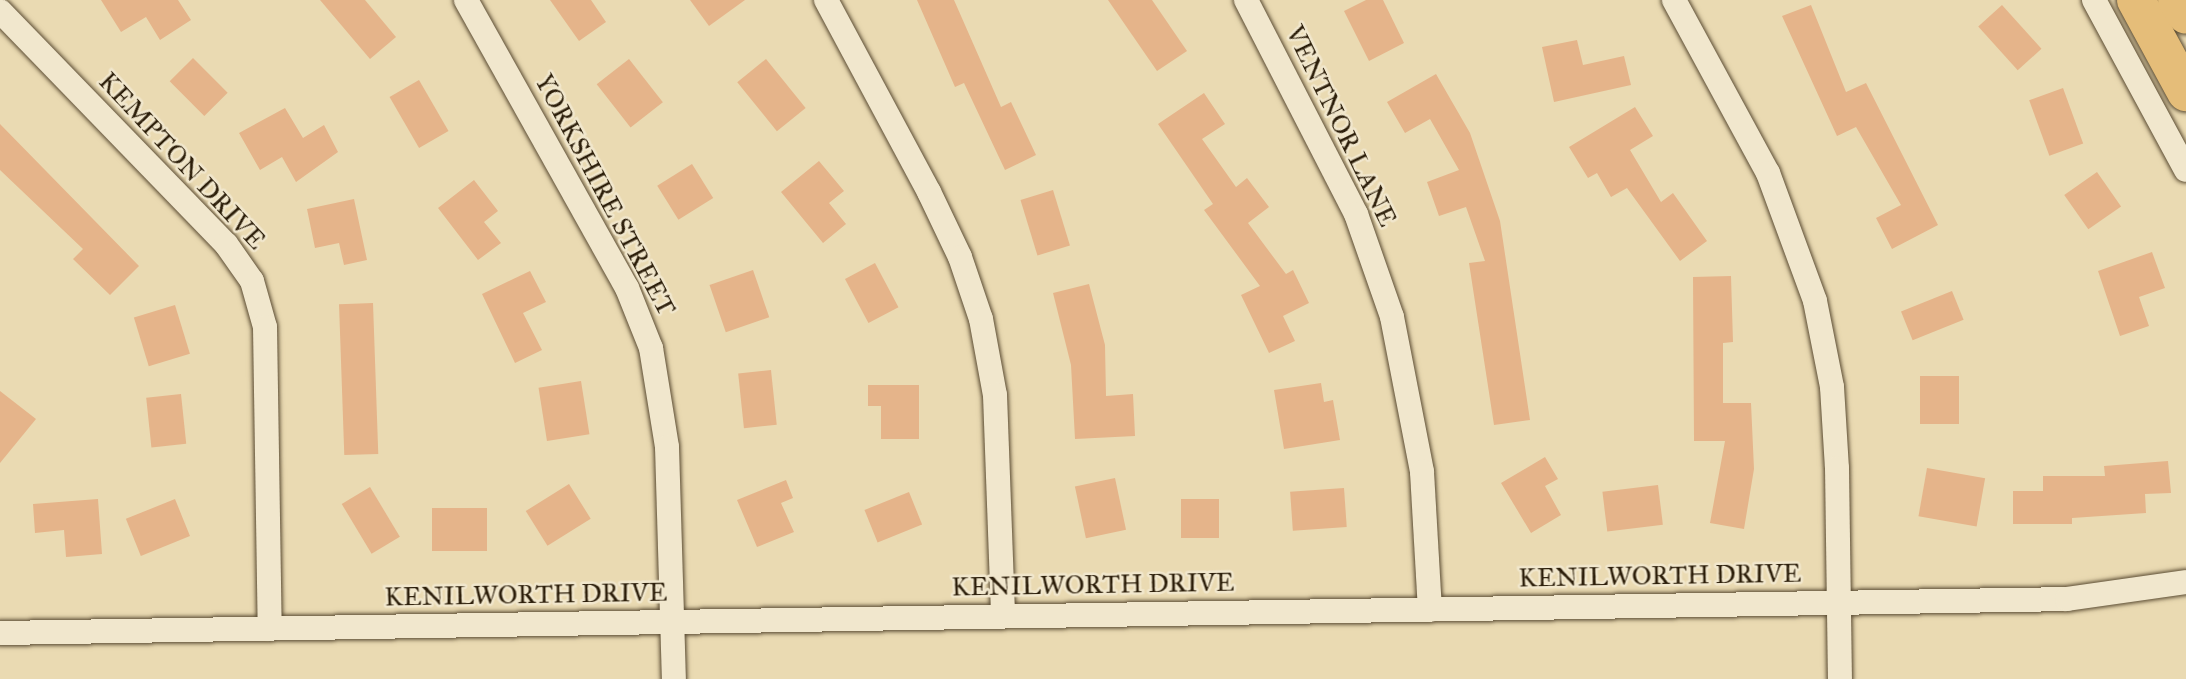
<!DOCTYPE html>
<html>
<head>
<meta charset="utf-8">
<style>
  body { margin:0 }
  #map { position:relative; width:2186px; height:679px; overflow:hidden; background:#eadab2; font-family:"IM FELL Great Primer",serif }
  div>[style] { position:absolute }
  [style*='--x'] { left:calc(var(--x)*1px); top:calc(var(--y)*1px); width:calc(var(--w)*1px); rotate:calc(var(--a)*1deg) }
  .building>* { inset:0; background:#e5b48a; transform-origin:0 0 }
  .roads { filter:drop-shadow(0 0 2px #5b4c33) drop-shadow(0 0 2px #5b4c33) }
  .street>* { height:24px; margin:-12px; padding:0 12px; transform-origin:12px; border-radius:12px; background:#f1e7cd }
  .primary>* { height:38px; margin:-19px; padding:0 19px; transform-origin:19px; border-radius:19px; background:#e5bd79 }
  span { translate:-50% -50%; white-space:nowrap; text-align:center; line-height:1.15; -webkit-text-stroke:5px #f1e7cd; paint-order:stroke }
  .street-label { font-size:26px; color:#2b1d09 }
</style>
</head>
<body>
<div id="map">
  <div class="building">
    <i style="clip-path:polygon(101px 0,178px 0,191px 20px,160px 40px,146px 17px,121px 32px)"></i>
    <i style="clip-path:polygon(320px 0,365px 0,396px 37px,370px 59px)"></i>
    <i style="clip-path:polygon(550px 0,591px 0,606px 22px,579px 41px)"></i>
    <i style="clip-path:polygon(690px 0,745px 0,709px 26px)"></i>
    <i style="clip-path:polygon(917px 0,954px 0,1001px 107px,1011px 102px,1036px 155px,1005px 170px,964px 83px,955px 87px)"></i>
    <i style="clip-path:polygon(1108px 0,1152px 0,1187px 51px,1157px 71px)"></i>
    <i style="clip-path:polygon(1366px 0,1383px 0,1404px 43px,1369px 61px,1344px 11px)"></i>
    <i style="clip-path:polygon(1811px 5px,1846px 92px,1866px 83px,1938px 225px,1892px 249px,1876px 218px,1901px 205px,1856px 127px,1837px 136px,1782px 16px)"></i>
    <i style="left:2002px;top:5px;width:59px;height:32px;rotate:48deg"></i>
    <i style="clip-path:polygon(1577px 40px,1583px 65px,1624px 56px,1631px 85px,1554px 102px,1542px 47px)"></i>
    <i style="left:193px;top:58px;width:49px;height:33px;rotate:45deg"></i>
    <i style="left:629px;top:59px;width:55px;height:41px;rotate:52deg"></i>
    <i style="left:766px;top:59px;width:63px;height:37px;rotate:51deg"></i>
    <i style="clip-path:polygon(1436px 74px,1470px 133px,1500px 221px,1530px 420px,1494px 425px,1469px 263px,1485px 261px,1466px 207px,1439px 216px,1427px 182px,1459px 170px,1430px 119px,1405px 133px,1387px 102px)"></i>
    <i style="left:419px;top:80px;width:59px;height:34px;rotate:60deg"></i>
    <i style="left:2063px;top:88px;width:59px;height:36px;rotate:70deg"></i>
    <i style="clip-path:polygon(1204px 93px,1225px 124px,1202px 139px,1236px 187px,1247px 178px,1269px 207px,1248px 223px,1286px 274px,1293px 270px,1309px 303px,1283px 316px,1295px 341px,1269px 353px,1241px 295px,1260px 286px,1204px 210px,1213px 204px,1158px 124px)"></i>
    <i style="clip-path:polygon(1635px 107px,1653px 136px,1630px 150px,1661px 202px,1673px 193px,1707px 241px,1680px 261px,1627px 188px,1611px 197px,1597px 173px,1588px 178px,1569px 147px)"></i>
    <i style="clip-path:polygon(285px 108px,303px 138px,324px 125px,338px 152px,296px 182px,282px 157px,260px 170px,239px 133px)"></i>
    <i style="clip-path:polygon(0 124px,139px 266px,110px 295px,73px 259px,83px 249px,0 170px)"></i>
    <i style="clip-path:polygon(819px 161px,844px 191px,829px 203px,846px 224px,823px 243px,781px 192px)"></i>
    <i style="left:692px;top:164px;width:40px;height:41px;rotate:58deg"></i>
    <i style="left:2097px;top:172px;width:42px;height:40px;rotate:55deg"></i>
    <i style="clip-path:polygon(474px 180px,498px 211px,484px 222px,501px 243px,478px 260px,438px 208px)"></i>
    <i style="left:1053px;top:190px;width:58px;height:34px;rotate:73deg"></i>
    <i style="clip-path:polygon(354px 199px,367px 260px,344px 265px,339px 243px,315px 248px,307px 209px)"></i>
    <i style="clip-path:polygon(2152px 252px,2165px 288px,2139px 297px,2149px 326px,2120px 336px,2098px 271px)"></i>
    <i style="left:875px;top:263px;width:50px;height:34px;rotate:62deg"></i>
    <i style="left:753px;top:270px;width:50px;height:46px;rotate:71deg"></i>
    <i style="clip-path:polygon(530px 271px,546px 302px,523px 313px,542px 350px,515px 363px,482px 294px)"></i>
    <i style="clip-path:polygon(1731px 276px,1733px 342px,1723px 343px,1723px 403px,1751px 403px,1754px 469px,1744px 529px,1710px 523px,1725px 441px,1694px 441px,1693px 277px)"></i>
    <i style="clip-path:polygon(1089px 284px,1105px 345px,1106px 396px,1133px 394px,1135px 436px,1075px 439px,1071px 365px,1053px 293px)"></i>
    <i style="left:1952px;top:291px;width:31px;height:55px;rotate:68deg"></i>
    <i style="left:373px;top:303px;width:151px;height:34px;rotate:88deg"></i>
    <i style="left:175px;top:305px;width:51px;height:43px;rotate:73deg"></i>
    <i style="left:771px;top:370px;width:55px;height:33px;rotate:84deg"></i>
    <i style="left:1920px;top:376px;width:39px;height:48px"></i>
    <i style="left:581px;top:381px;width:54px;height:43px;rotate:81deg"></i>
    <i style="clip-path:polygon(1321px 383px,1324px 402px,1333px 400px,1340px 440px,1284px 449px,1274px 390px)"></i>
    <i style="clip-path:polygon(868px 385px,919px 385px,919px 439px,881px 439px,881px 406px,868px 406px)"></i>
    <i style="clip-path:polygon(0 391px,36px 419px,0 463px)"></i>
    <i style="left:181px;top:394px;width:50px;height:35px;rotate:84deg"></i>
    <i style="clip-path:polygon(1545px 457px,1558px 479px,1545px 486px,1561px 515px,1531px 533px,1501px 483px)"></i>
    <i style="clip-path:polygon(2168px 461px,2171px 493px,2145px 494px,2146px 513px,2072px 518px,2072px 524px,2013px 524px,2013px 491px,2043px 491px,2043px 476px,2105px 476px,2104px 466px)"></i>
    <i style="left:1927px;top:468px;width:59px;height:49px;rotate:10deg"></i>
    <i style="left:1115px;top:478px;width:53px;height:41px;rotate:78deg"></i>
    <i style="clip-path:polygon(786px 480px,793px 498px,781px 503px,794px 532px,757px 547px,737px 500px)"></i>
    <i style="left:569px;top:484px;width:41px;height:51px;rotate:58deg"></i>
    <i style="left:1658px;top:485px;width:40px;height:56px;rotate:83deg"></i>
    <i style="left:370px;top:487px;width:58px;height:33px;rotate:59deg"></i>
    <i style="left:1344px;top:488px;width:39px;height:54px;rotate:86deg"></i>
    <i style="left:909px;top:492px;width:35px;height:48px;rotate:68deg"></i>
    <i style="clip-path:polygon(98px 499px,102px 554px,66px 557px,64px 530px,35px 533px,33px 504px)"></i>
    <i style="left:175px;top:499px;width:40px;height:53px;rotate:68deg"></i>
    <i style="left:1181px;top:499px;width:38px;height:39px"></i>
    <i style="left:432px;top:508px;width:55px;height:43px"></i>
  </div>
  <div class="roads">
    <div class="street">
      <i style="--x:466;--y:0;--w:330;--a:60.8"></i>
      <i style="--x:627;--y:288;--w:65;--a:68.2"></i>
      <i style="--x:651;--y:348;--w:100;--a:80.8"></i>
      <i style="--x:667;--y:447;--w:232;--a:88.3"></i>
      <i style="--x:826;--y:0;--w:218;--a:61.8"></i>
      <i style="--x:929;--y:192;--w:72;--a:64.5"></i>
      <i style="--x:960;--y:257;--w:65;--a:71.3"></i>
      <i style="--x:981;--y:319;--w:77;--a:79.6"></i>
      <i style="--x:995;--y:395;--w:221;--a:87.9"></i>
      <i style="--x:1246;--y:0;--w:241;--a:62.8"></i>
      <i style="--x:1356;--y:214;--w:109;--a:70.7"></i>
      <i style="--x:1392;--y:317;--w:158;--a:79"></i>
      <i style="--x:1422;--y:472;--w:138;--a:86.7"></i>
      <i style="--x:1674;--y:0;--w:197;--a:61.5"></i>
      <i style="--x:1768;--y:173;--w:136;--a:69.8"></i>
      <i style="--x:1815;--y:301;--w:88;--a:78.8"></i>
      <i style="--x:1832;--y:387;--w:81;--a:86.5"></i>
      <i style="--x:1837;--y:468;--w:211;--a:89.2"></i>
      <i style="--x:2094;--y:0;--w:193;--a:61.6"></i>
      <i style="--x:0;--y:11;--w:325;--a:45.9"></i>
      <i style="--x:226;--y:244;--w:45;--a:54.9"></i>
      <i style="--x:252;--y:281;--w:48;--a:74.2"></i>
      <i style="--x:265;--y:327;--w:302;--a:89.1"></i>
      <i style="--x:0;--y:633;--w:2067;--a:-0.94"></i>
      <i style="--x:2067;--y:599;--w:120;--a:-8.1"></i>
    </div>
    <div class="primary">
      <i style="--x:2136;--y:0;--w:105;--a:61.5"></i>
      <i style="--x:2177;--y:0;--w:17;--a:59"></i>
    </div>
  </div>
  <div class="street-label">
    <span style="left:1341px;top:126px;rotate:64deg">VENTNOR LANE</span>
    <span style="left:182px;top:161px;rotate:47deg">KEMPTON DRIVE</span>
    <span style="left:605px;top:195px;rotate:62deg">YORKSHIRE STREET</span>
    <span style="left:1660px;top:576px;rotate:-1deg">KENILWORTH DRIVE</span>
    <span style="left:1093px;top:585px;rotate:-1deg">KENILWORTH DRIVE</span>
    <span style="left:526px;top:595px;rotate:-1deg">KENILWORTH DRIVE</span>
  </div>
</div>
</body>
</html>
